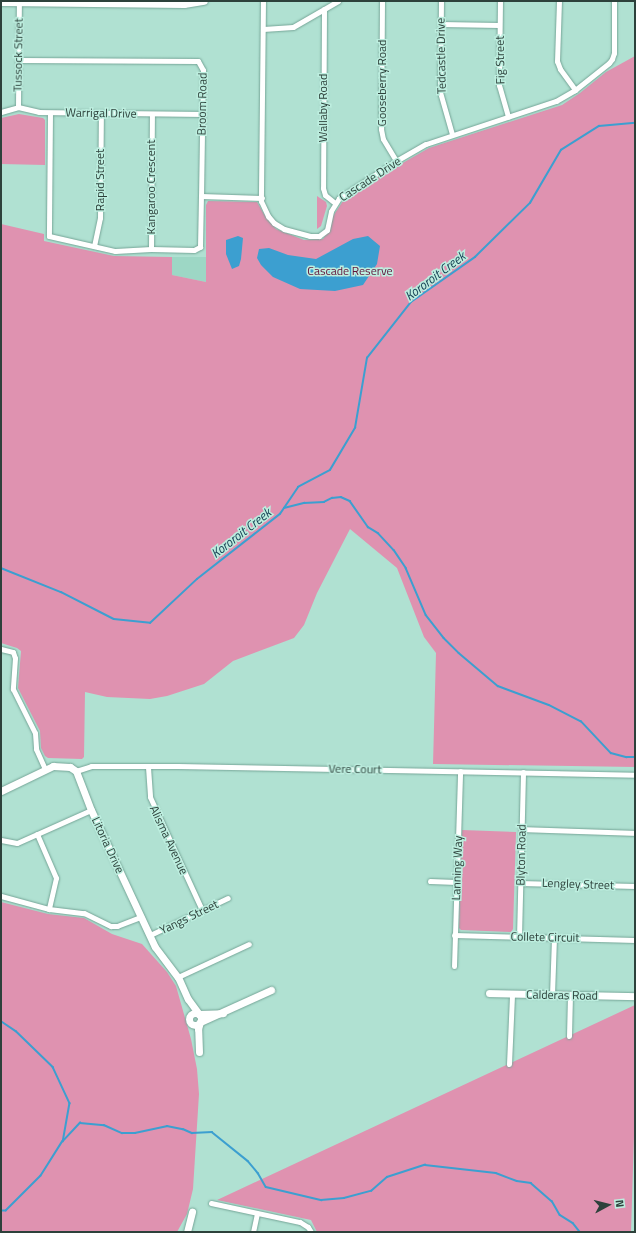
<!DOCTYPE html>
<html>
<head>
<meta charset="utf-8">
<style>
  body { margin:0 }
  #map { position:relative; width:636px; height:1233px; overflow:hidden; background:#b0e1d2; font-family:"Titillium Web",sans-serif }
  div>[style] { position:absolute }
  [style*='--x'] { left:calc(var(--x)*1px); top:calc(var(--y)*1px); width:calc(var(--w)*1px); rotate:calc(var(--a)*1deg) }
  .built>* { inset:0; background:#9dd7c5 }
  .green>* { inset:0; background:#df92b0 }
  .water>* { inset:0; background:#3c9fd0 }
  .stream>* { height:1.5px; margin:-0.75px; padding:0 0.75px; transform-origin:0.75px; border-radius:0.75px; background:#3c9fd0 }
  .roads { filter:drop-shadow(0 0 1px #75a597) drop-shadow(0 0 1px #75a597) }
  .street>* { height:5px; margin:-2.5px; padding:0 2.5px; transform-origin:2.5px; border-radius:2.5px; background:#fff }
  .secondary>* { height:7px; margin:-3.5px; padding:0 3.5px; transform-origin:3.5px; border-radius:3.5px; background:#fff }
  .secondary>.ring { margin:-3.5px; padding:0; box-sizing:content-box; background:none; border:7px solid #fff; border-radius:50% }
  span { translate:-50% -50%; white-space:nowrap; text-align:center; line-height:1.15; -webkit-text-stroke:3px #bdeedf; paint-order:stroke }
  .street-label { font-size:12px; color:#2d413b }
  .park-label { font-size:12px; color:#60123a }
  .water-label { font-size:13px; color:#143e53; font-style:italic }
  .frame { position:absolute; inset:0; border:2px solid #2d413b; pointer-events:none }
  .north { position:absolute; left:588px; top:1185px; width:40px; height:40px; -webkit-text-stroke:3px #bdeedf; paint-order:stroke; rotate:83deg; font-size:11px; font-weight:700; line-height:16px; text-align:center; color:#2d413b }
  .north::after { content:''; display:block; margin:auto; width:14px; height:18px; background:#2d413b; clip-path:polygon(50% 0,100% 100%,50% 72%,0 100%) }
</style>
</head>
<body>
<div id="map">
  <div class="built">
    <i style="clip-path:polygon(172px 257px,206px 257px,206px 282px,172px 275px)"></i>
  </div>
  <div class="green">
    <i style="clip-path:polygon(635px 56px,635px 767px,433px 764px,436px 653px,424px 637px,397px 568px,350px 529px,317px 593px,304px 625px,294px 638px,233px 661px,204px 684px,167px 696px,150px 699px,107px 697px,85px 692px,84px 757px,82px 759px,48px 758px,45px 756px,41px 748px,40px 731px,18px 688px,21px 651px,17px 648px,1px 643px,1px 224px,44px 234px,44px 241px,114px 256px,172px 257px,172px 275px,206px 282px,206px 205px,208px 201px,257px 202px,264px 214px,276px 229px,304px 240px,323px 239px,329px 230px,333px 216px,345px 198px,359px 188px,429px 148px,562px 105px,580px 93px,606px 72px)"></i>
    <i style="clip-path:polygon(19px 114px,43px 118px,45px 120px,45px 165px,1px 164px,1px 118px)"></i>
    <i style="clip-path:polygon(317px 196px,326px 202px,327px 206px,321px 226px,317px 229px)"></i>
    <i style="clip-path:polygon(462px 830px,516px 832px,513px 929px,511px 932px,461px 930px,459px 928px)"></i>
    <i style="clip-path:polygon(1px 902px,48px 914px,84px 918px,112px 934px,142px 944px,167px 972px,176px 986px,191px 1039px,197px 1069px,199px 1094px,193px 1189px,187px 1214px,177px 1232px,1px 1232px)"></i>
    <i style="clip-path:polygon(635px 1005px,635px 1103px,631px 1232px,317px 1232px,311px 1220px,217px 1200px)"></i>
  </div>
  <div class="water">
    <i style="clip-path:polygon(238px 236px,243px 238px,241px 259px,239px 266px,232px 269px,226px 254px,226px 240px)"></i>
    <i style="clip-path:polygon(368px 236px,380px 246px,377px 264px,363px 285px,335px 291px,300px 289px,273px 277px,261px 265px,257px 258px,259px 249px,269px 248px,288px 255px,316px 259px,353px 239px)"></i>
  </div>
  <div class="stream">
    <i style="--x:284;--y:508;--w:21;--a:-14"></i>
    <i style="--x:304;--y:503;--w:20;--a:-3"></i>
    <i style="--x:324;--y:502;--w:9;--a:-27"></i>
    <i style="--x:332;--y:498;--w:9;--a:-6"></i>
    <i style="--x:341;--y:497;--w:10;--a:24"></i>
    <i style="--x:350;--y:501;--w:32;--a:55"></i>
    <i style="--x:368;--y:527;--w:12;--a:31"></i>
    <i style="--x:378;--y:533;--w:23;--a:47"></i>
    <i style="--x:394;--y:550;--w:22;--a:56"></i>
    <i style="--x:406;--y:568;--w:51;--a:66.9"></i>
    <i style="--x:426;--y:615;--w:29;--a:52"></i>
    <i style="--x:444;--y:638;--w:21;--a:45"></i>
    <i style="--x:459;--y:653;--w:51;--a:40.2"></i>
    <i style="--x:498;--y:686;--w:54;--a:20.4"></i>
    <i style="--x:549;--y:705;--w:36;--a:27"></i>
    <i style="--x:581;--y:721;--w:44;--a:46.8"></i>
    <i style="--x:611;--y:753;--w:16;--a:15"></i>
    <i style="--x:626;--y:757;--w:9;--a:0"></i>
    <i style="--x:1;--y:568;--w:65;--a:21.8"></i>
    <i style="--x:61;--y:592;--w:59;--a:27"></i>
    <i style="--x:114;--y:619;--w:36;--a:6"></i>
    <i style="--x:150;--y:623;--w:64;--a:-43.1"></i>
    <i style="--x:197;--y:579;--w:105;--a:-38.1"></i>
    <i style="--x:280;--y:514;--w:32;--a:-56"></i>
    <i style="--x:298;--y:487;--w:36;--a:-28"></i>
    <i style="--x:330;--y:470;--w:49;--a:-59.2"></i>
    <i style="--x:355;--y:428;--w:71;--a:-80.3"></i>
    <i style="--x:367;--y:358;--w:71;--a:-51.8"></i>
    <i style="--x:411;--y:302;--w:78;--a:-35.1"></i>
    <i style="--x:475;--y:257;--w:77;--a:-44.5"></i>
    <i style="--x:530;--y:203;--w:61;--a:-59.7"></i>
    <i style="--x:561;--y:150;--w:45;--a:-32.3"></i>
    <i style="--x:599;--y:126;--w:36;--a:-5"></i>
    <i style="--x:1;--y:1021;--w:18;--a:34"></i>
    <i style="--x:16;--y:1031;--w:52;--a:44.2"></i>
    <i style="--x:53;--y:1067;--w:40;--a:65"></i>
    <i style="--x:70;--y:1103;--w:39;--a:100"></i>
    <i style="--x:63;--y:1141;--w:41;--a:122.2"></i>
    <i style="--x:41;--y:1176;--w:49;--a:135"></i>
    <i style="--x:6;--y:1211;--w:5;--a:180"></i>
    <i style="--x:63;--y:1141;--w:25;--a:-47"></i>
    <i style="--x:80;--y:1123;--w:24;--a:5"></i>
    <i style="--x:104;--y:1125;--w:20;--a:24"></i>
    <i style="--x:122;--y:1133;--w:13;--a:0"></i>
    <i style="--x:135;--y:1133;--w:33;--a:-12"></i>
    <i style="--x:167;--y:1126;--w:16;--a:11"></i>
    <i style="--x:183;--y:1129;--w:10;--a:24"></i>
    <i style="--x:192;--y:1133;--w:20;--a:-3"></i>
    <i style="--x:212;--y:1132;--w:46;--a:38.9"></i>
    <i style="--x:248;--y:1161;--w:16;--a:50"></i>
    <i style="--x:258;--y:1173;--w:16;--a:60"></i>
    <i style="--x:266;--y:1187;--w:57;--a:13.3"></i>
    <i style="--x:321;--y:1200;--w:23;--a:-5"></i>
    <i style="--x:344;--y:1198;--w:28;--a:-15"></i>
    <i style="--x:371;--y:1191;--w:21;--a:-41"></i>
    <i style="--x:387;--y:1177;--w:40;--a:-18"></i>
    <i style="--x:425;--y:1165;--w:71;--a:6.4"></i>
    <i style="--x:496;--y:1173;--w:22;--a:21"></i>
    <i style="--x:517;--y:1181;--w:14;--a:8"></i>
    <i style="--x:531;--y:1183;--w:28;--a:41"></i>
    <i style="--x:552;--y:1201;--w:16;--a:60"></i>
    <i style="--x:560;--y:1215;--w:15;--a:32"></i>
    <i style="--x:573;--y:1223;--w:11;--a:52"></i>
  </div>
  <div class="roads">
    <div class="street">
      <i style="--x:263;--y:1;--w:200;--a:90.6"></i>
      <i style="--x:261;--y:201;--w:17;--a:65"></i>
      <i style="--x:268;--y:216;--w:9;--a:49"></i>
      <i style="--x:274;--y:223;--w:12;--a:31"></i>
      <i style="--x:284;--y:229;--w:27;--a:15"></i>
      <i style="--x:310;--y:236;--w:9;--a:0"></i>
      <i style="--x:319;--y:236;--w:10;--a:-37"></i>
      <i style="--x:327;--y:230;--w:19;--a:-78"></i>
      <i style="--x:331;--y:211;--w:15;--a:-58"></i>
      <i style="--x:339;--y:198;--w:68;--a:-33"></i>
      <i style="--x:396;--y:161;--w:34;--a:-30"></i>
      <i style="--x:426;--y:144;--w:137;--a:-18.3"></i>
      <i style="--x:556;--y:101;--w:22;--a:-30"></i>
      <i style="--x:575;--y:90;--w:43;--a:-38.5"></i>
      <i style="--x:609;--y:63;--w:5;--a:-53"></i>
      <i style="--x:612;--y:59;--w:6;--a:-72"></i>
      <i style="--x:614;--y:53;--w:52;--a:-90"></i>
      <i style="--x:382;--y:1;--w:128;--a:90.4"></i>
      <i style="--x:381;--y:129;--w:10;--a:79"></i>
      <i style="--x:383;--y:139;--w:26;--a:59"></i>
      <i style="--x:441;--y:1;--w:91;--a:90.6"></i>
      <i style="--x:440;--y:92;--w:44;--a:74.1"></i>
      <i style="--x:500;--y:1;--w:84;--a:90.7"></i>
      <i style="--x:499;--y:85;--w:33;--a:74"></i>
      <i style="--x:559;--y:1;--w:60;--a:91.9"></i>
      <i style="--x:557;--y:61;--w:9;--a:69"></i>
      <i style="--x:560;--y:69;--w:26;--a:54"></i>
      <i style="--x:324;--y:9;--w:179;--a:90.3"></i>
      <i style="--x:323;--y:188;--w:7;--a:74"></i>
      <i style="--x:325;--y:195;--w:13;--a:39"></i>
      <i style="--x:441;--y:24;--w:58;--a:1"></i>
      <i style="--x:263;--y:29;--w:30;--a:-4"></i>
      <i style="--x:293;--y:27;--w:52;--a:-30"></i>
      <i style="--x:18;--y:60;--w:180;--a:0.3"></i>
      <i style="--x:198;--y:61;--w:10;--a:61"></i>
      <i style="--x:203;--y:70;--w:126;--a:90.9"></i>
      <i style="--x:201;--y:196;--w:61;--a:1.9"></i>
      <i style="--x:18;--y:107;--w:105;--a:-89.5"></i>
      <i style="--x:1;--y:112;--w:18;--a:-16"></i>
      <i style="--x:18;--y:107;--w:22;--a:13"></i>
      <i style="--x:39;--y:112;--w:163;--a:0.7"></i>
      <i style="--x:50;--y:113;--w:123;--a:90.5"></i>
      <i style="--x:49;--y:236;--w:68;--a:12.8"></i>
      <i style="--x:115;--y:251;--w:36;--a:-3"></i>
      <i style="--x:151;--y:249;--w:135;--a:-89.6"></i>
      <i style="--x:94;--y:246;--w:29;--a:-78"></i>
      <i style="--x:100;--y:218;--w:105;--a:-89.5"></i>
      <i style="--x:151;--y:249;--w:43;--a:1.3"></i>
      <i style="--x:194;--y:250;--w:7;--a:-27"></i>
      <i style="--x:200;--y:247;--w:51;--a:-88.9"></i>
      <i style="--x:1;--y:649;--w:12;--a:14"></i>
      <i style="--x:13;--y:652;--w:6;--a:72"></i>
      <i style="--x:15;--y:658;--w:31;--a:94"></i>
      <i style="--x:13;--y:689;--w:49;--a:63.4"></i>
      <i style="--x:35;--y:733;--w:16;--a:86"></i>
      <i style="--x:36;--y:749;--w:22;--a:66"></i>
      <i style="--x:148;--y:767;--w:30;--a:86"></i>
      <i style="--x:150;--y:797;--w:124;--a:65.3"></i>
      <i style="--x:76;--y:771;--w:16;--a:-18"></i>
      <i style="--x:91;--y:766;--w:87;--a:0"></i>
      <i style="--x:178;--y:766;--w:457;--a:1.1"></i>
      <i style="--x:522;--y:829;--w:113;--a:2"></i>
      <i style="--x:37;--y:834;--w:48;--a:66.6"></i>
      <i style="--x:56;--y:878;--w:32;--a:103"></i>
      <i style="--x:1;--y:840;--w:16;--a:11"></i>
      <i style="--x:17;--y:843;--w:81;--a:-24"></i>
      <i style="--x:430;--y:881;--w:26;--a:2"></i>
      <i style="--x:520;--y:883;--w:115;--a:1.5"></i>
      <i style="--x:1;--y:896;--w:50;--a:15.2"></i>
      <i style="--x:49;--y:909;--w:35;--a:7"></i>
      <i style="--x:84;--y:913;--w:30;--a:26"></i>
      <i style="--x:111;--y:926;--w:6;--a:0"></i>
      <i style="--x:117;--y:926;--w:26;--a:-21"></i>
      <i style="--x:150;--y:935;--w:86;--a:-25.4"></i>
      <i style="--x:454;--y:935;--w:181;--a:1.6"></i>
      <i style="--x:519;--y:937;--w:165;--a:-88.6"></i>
      <i style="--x:454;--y:966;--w:195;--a:-88.2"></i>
      <i style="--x:178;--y:977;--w:78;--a:-24.9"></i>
      <i style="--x:552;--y:995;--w:58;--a:-88"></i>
      <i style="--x:569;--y:1036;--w:41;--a:-88.6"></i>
      <i style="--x:509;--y:1064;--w:70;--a:-87.5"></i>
      <i style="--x:211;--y:1203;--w:91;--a:12.1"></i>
      <i style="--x:300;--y:1222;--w:9;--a:32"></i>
      <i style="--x:308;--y:1227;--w:6;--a:59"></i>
      <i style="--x:253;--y:1232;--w:19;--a:-78"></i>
    </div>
    <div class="secondary">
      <i style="--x:1;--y:2;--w:183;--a:0.6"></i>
      <i style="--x:184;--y:4;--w:20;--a:-9"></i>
      <i style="--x:1;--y:791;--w:58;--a:-25.7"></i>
      <i style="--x:53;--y:766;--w:17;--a:3"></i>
      <i style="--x:70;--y:767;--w:7;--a:34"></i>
      <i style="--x:76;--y:771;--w:42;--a:69"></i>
      <i style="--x:91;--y:810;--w:151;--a:65"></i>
      <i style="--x:155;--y:947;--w:38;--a:53"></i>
      <i style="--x:178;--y:977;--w:24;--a:66"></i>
      <i style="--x:188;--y:999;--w:19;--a:54"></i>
      <i style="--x:199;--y:1014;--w:24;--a:-2"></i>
      <i style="--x:489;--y:993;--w:146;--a:1.2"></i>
      <i class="ring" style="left:189px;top:1013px;width:5px;height:5px"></i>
      <i style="--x:199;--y:1052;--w:23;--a:-92"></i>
      <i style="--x:198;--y:1029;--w:7;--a:-74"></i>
      <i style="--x:200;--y:1022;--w:78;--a:-24.3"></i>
      <i style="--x:187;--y:1232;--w:21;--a:-76"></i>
    </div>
  </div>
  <div class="street-label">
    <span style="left:18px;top:55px;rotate:-89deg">Tussock Street</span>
    <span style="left:441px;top:56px;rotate:-91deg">Tedcastle Drive</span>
    <span style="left:500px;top:60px;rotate:-91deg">Fig Street</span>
    <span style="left:382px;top:83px;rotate:-90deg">Gooseberry Road</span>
    <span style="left:202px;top:104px;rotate:-89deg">Broom Road</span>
    <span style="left:323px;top:108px;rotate:-90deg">Wallaby Road</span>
    <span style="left:101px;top:113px;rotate:1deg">Warrigal Drive</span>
    <span style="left:370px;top:179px;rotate:-33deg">Cascade Drive</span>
    <span style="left:100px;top:180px;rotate:-90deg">Rapid Street</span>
    <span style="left:151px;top:187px;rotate:-90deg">Kangaroo Crescent</span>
    <span style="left:355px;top:769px;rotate:1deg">Vere Court</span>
    <span style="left:169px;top:840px;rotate:65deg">Alisma Avenue</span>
    <span style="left:108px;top:845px;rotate:65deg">Litoria Drive</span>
    <span style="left:521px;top:855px;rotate:-89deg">Blyton Road</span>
    <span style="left:457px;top:868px;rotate:-88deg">Lanning Way</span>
    <span style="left:578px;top:884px;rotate:2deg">Lengley Street</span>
    <span style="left:189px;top:917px;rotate:-26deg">Yangs Street</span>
    <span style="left:545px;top:937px;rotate:1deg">Collete Circuit</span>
    <span style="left:562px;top:995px;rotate:1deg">Calderas Road</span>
  </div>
  <div class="park-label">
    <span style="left:350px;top:271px">Cascade Reserve</span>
  </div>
  <div class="water-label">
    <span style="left:435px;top:276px;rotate:-37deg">Kororoit Creek</span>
    <span style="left:241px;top:533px;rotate:-38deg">Kororoit Creek</span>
  </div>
  <div class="frame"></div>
  <div class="north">N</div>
</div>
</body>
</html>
